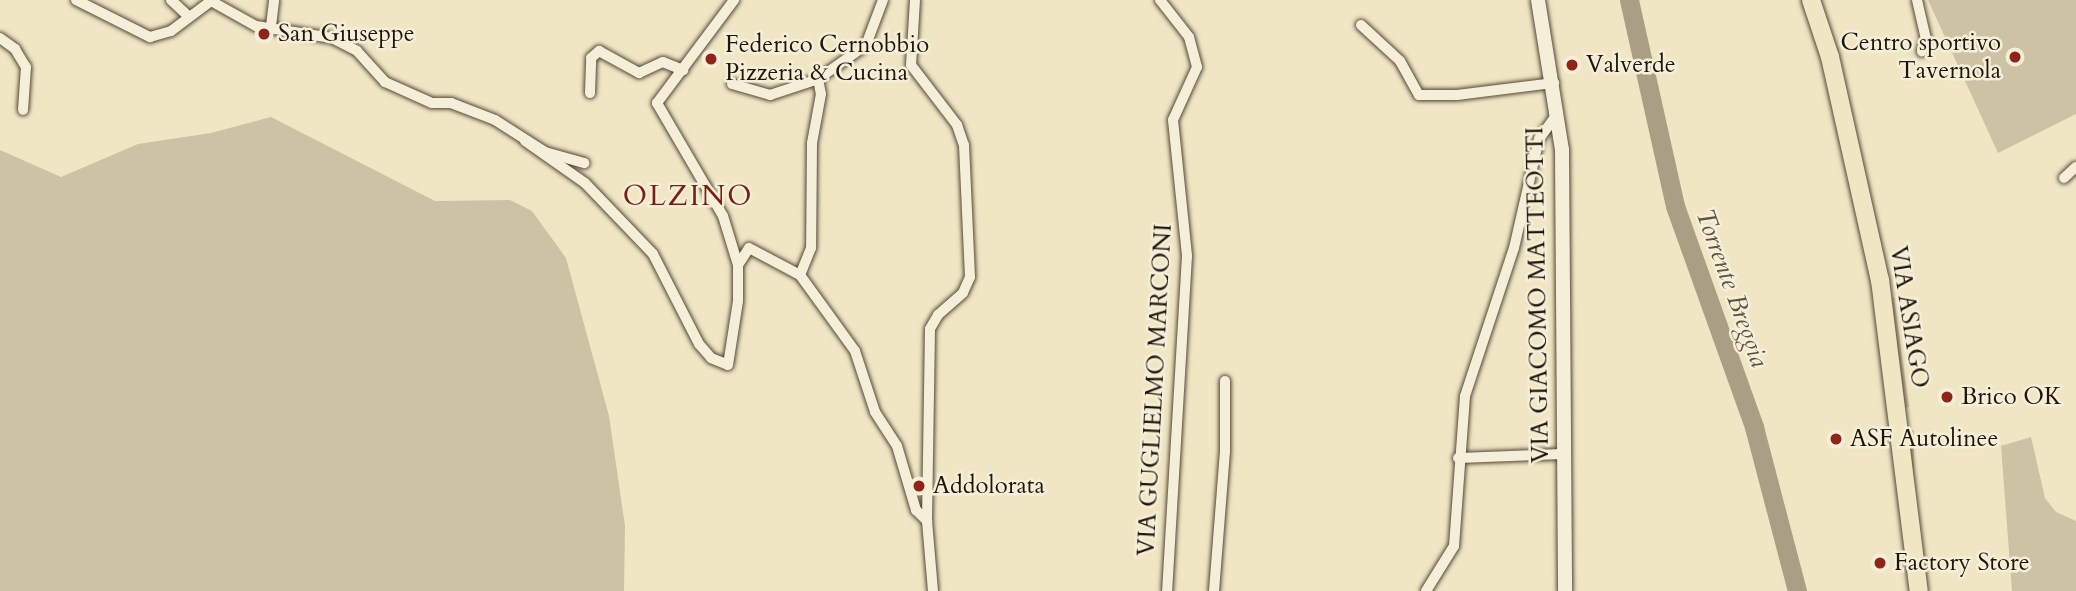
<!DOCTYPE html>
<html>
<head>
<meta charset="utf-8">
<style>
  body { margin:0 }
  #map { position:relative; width:2076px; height:591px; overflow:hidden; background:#f0e6c4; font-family:Cardo,serif }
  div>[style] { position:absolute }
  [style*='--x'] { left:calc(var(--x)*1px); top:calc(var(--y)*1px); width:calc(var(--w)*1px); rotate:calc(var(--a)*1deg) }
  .green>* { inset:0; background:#cdc2a4; transform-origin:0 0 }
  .river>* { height:19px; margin:-9.5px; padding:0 9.5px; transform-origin:9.5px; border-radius:9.5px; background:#aa9f84 }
  .roads { filter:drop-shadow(0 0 2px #554837) drop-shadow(0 0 2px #554837) }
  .minor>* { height:10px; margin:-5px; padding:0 5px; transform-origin:5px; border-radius:5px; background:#f5efd9 }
  .tertiary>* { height:14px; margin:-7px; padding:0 7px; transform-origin:7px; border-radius:7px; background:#f5efd9 }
  .primary>* { height:18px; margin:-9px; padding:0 9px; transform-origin:9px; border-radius:9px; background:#f0e6c4 }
  .dots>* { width:19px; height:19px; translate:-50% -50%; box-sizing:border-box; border:4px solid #f5efd9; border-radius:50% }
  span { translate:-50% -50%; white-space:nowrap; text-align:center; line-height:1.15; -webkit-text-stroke:5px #f5efd9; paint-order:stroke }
  .poi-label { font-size:24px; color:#211408 }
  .left { translate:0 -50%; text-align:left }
  .right { translate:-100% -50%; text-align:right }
  .street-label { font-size:24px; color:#211408 }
  .water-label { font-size:26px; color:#5f5340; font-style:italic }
  .quarter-label { font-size:28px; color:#7a1f14; letter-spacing:2px }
</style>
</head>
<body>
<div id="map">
  <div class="green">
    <i style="clip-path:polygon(1928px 0,2076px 0,2076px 114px,1998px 153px)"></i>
    <i style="clip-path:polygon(271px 117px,435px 201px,510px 200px,532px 211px,566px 258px,609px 416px,625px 526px,624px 591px,0 591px,0 150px,61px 177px,138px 144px,211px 133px)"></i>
    <i style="clip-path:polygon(1892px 297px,1894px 297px,1909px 407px,1905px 408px)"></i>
    <i style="left:1909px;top:430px;width:5px;height:87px"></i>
    <i style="clip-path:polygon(2031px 437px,2045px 498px,2056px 512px,2076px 521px,2076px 591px,2012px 591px,2001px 446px)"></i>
  </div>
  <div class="river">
    <i style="--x:1629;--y:0;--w:211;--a:77.4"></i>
    <i style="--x:1675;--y:206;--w:235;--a:70.3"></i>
    <i style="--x:1754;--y:427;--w:170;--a:75.3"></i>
  </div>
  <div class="roads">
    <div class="minor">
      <i style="--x:76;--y:0;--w:83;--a:26.6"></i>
      <i style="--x:150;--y:37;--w:22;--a:-16"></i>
      <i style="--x:171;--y:31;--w:50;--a:-36.9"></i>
      <i style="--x:211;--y:1;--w:51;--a:29.1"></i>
      <i style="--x:256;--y:26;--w:77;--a:9"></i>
      <i style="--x:332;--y:38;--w:28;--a:27"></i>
      <i style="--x:357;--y:51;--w:42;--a:47.9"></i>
      <i style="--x:385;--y:82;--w:51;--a:24.1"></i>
      <i style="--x:432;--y:103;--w:19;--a:0"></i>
      <i style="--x:451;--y:103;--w:47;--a:21.1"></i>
      <i style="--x:495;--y:120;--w:59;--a:32.6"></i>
      <i style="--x:545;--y:152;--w:41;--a:15.8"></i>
      <i style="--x:171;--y:0;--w:22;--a:43"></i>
      <i style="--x:915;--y:0;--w:65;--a:93.5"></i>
      <i style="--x:911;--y:65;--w:76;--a:52.5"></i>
      <i style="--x:957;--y:125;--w:21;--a:71"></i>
      <i style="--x:964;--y:145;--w:132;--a:87.4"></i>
      <i style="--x:970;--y:277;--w:17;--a:114"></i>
      <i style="--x:963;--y:293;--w:33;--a:139"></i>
      <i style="--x:938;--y:315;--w:16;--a:120"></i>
      <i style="--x:930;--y:329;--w:192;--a:90.9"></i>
      <i style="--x:927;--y:521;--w:70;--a:85.1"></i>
      <i style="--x:1160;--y:0;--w:47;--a:51.9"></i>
      <i style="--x:1189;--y:37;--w:31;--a:75"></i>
      <i style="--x:1197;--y:67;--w:58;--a:114.4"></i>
      <i style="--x:1173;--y:120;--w:137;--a:84.1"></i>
      <i style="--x:1187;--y:256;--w:336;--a:93.4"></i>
      <i style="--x:1917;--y:0;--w:39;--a:77"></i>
      <i style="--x:1926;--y:38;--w:14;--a:107"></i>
      <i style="--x:1361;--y:25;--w:53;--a:42.7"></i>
      <i style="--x:1400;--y:61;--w:39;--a:61"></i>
      <i style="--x:1419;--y:95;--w:38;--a:0"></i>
      <i style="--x:1457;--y:95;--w:98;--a:-7.1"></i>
      <i style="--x:271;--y:26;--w:26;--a:-83"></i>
      <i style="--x:0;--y:38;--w:19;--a:36"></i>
      <i style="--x:15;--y:49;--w:21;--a:59"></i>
      <i style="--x:26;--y:67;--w:43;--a:94"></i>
      <i style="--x:818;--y:79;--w:15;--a:79"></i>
      <i style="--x:821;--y:94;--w:50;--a:100.4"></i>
      <i style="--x:812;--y:143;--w:105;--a:90.5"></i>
      <i style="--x:811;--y:248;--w:29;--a:112"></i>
      <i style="--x:800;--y:275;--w:94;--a:54.1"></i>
      <i style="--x:855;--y:351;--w:64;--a:71.8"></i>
      <i style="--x:875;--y:412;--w:40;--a:57.1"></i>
      <i style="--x:897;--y:446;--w:67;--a:73.5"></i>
      <i style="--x:916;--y:510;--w:16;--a:45"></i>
      <i style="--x:732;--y:84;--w:40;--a:16"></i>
      <i style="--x:770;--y:95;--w:51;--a:-18.4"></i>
      <i style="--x:818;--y:79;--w:59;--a:-35.3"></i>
      <i style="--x:866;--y:45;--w:48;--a:-69.3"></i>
      <i style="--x:590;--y:93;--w:35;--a:-88"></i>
      <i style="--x:591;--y:58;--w:11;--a:-41"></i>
      <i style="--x:599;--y:51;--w:46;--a:28.8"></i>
      <i style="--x:639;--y:73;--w:26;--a:-25"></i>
      <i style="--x:663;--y:62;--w:22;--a:22"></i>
      <i style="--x:525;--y:141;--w:73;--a:35"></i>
      <i style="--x:585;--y:183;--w:98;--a:46.2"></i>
      <i style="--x:653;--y:254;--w:101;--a:62.9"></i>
      <i style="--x:699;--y:344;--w:18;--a:49"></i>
      <i style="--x:711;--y:358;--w:18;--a:22"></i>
      <i style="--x:728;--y:365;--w:65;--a:-81.1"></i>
      <i style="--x:738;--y:301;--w:36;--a:-90"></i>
      <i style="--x:738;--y:265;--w:51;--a:-107"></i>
      <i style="--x:723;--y:216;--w:131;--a:-120.3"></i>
      <i style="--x:657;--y:103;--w:129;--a:-53.2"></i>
      <i style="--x:2064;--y:178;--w:16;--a:-43"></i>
      <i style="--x:738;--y:265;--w:20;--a:-57"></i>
      <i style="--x:749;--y:248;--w:58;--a:27.9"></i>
      <i style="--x:1458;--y:458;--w:105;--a:-2.2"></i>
      <i style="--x:1214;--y:591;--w:139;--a:-85.5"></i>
      <i style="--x:1225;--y:452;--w:71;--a:-90"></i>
      <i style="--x:1426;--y:591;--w:53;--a:-58.1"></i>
      <i style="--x:1454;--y:546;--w:150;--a:-85.8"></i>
      <i style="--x:1465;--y:396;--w:156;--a:-71.7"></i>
      <i style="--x:1514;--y:248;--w:112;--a:-77.1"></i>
      <i style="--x:1539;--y:139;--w:32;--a:-54"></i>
    </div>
    <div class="tertiary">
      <i style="--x:1538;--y:0;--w:152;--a:80.9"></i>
      <i style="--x:1562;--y:150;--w:441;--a:89.6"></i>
    </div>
    <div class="primary">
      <i style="--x:1811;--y:0;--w:60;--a:71.6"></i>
      <i style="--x:1830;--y:57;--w:229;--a:77.4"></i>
      <i style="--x:1880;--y:280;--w:313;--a:82.9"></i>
    </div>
  </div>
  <div class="dots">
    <i style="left:264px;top:34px;background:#8f2418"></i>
    <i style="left:2015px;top:57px;background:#8f2418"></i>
    <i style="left:711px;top:59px;background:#8f2418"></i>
    <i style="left:1572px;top:65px;background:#8f2418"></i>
    <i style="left:1947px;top:397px;background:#8f2418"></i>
    <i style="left:1836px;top:439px;background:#8f2418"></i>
    <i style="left:919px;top:486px;background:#8f2418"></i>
    <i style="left:1880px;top:563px;background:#8f2418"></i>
  </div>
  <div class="poi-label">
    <span class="left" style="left:278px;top:34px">San Giuseppe</span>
    <span class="right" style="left:2001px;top:57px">Centro sportivo<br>Tavernola</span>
    <span class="left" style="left:725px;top:59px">Federico Cernobbio<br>Pizzeria &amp; Cucina</span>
    <span class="left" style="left:1586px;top:65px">Valverde</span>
    <span class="left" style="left:1961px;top:397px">Brico OK</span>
    <span class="left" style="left:1850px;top:439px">ASF Autolinee</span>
    <span class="left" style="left:933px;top:486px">Addolorata</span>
    <span class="left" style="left:1894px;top:563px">Factory Store</span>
  </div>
  <div class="street-label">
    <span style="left:1538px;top:295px;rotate:-91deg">VIA GIACOMO MATTEOTTI</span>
    <span style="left:1909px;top:317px;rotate:81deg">VIA ASIAGO</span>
    <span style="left:1155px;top:390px;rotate:-87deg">VIA GUGLIELMO MARCONI</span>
  </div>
  <div class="water-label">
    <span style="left:1732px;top:288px;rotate:70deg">Torrente Breggia</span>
  </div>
  <div class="quarter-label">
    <span style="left:688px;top:196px">OLZINO</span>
  </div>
</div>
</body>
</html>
